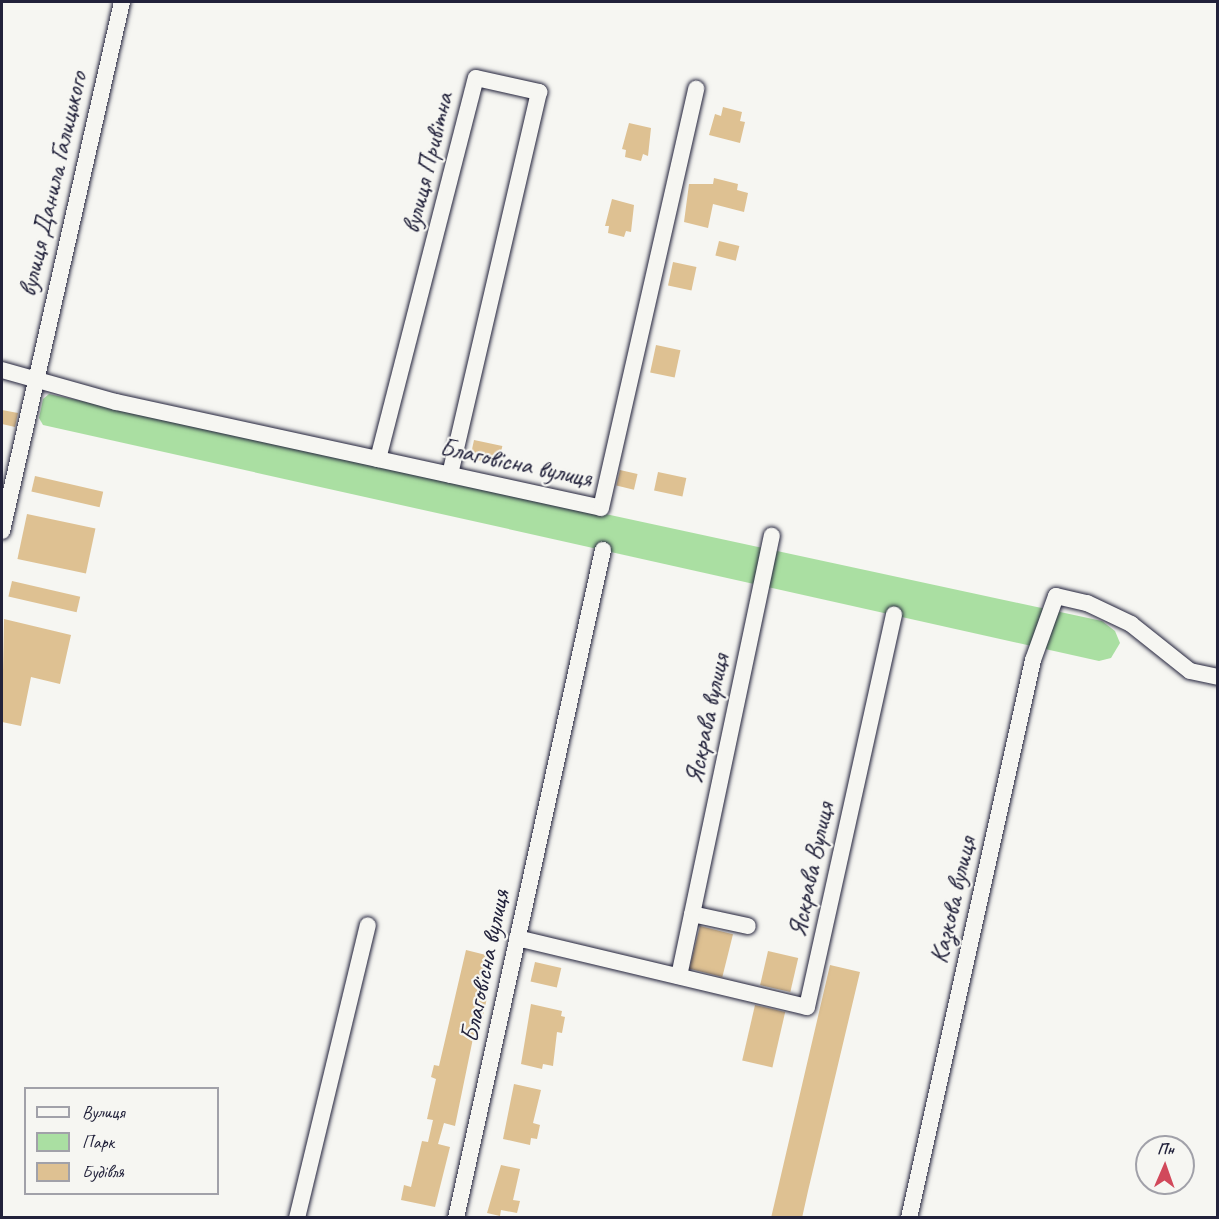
<!DOCTYPE html>
<html>
<head>
<meta charset="utf-8">
<style>
  body { margin:0 }
  #map { position:relative; width:1219px; height:1219px; overflow:hidden; background:#f6f6f2; font-family:Caveat,sans-serif }
  div>[style] { position:absolute }
  [style*='--x'] { left:calc(var(--x)*1px); top:calc(var(--y)*1px); width:calc(var(--w)*1px); rotate:calc(var(--a)*1deg) }
  .green>* { inset:0; background:#aadfa2 }
  .building>* { inset:0; background:#dec192; transform-origin:0 0 }
  .roads { filter:drop-shadow(0 0 2px #22223b) drop-shadow(0 0 2px #22223b) }
  .minor>* { height:16px; margin:-8px; padding:0 8px; transform-origin:8px; border-radius:8px; background:#f6f6f2 }
  span { translate:-50% -50%; white-space:nowrap; text-align:center; line-height:1.15; -webkit-text-stroke:4.5px #f6f6f2; paint-order:stroke }
  .street-label { font-size:26px; color:#22223b }
  .frame { position:absolute; inset:0; border:3px solid #22223b; pointer-events:none }
  .legend { position:absolute; left:24px; top:1087px; width:195px; height:108px; box-sizing:border-box; background:#f6f6f2; border:2px solid #a1a1a9; margin:0; padding:8px 10px; list-style:none; font-size:18px; color:#22223b }
  .legend li { display:flex; align-items:center; gap:12px; height:30px }
  .legend b { width:30px; border:2px solid #a1a1a9 }
  .north { position:absolute; left:1135px; top:1135px; width:60px; height:60px; box-sizing:border-box; background:#f6f6f2; border:2px solid #a1a1a9; border-radius:50%; rotate:2deg; font-size:16px; font-weight:700; line-height:24px; text-align:center; color:#22223b }
  .north::after { content:''; display:block; margin:auto; width:21px; height:27px; background:#d1495b; clip-path:polygon(50% 0,100% 100%,50% 72%,0 100%) }
</style>
</head>
<body>
<div id="map">
  <div class="green">
    <i style="clip-path:polygon(49px 394px,1102px 621px,1115px 631px,1120px 643px,1111px 658px,1099px 661px,43px 425px,39px 418px,43px 399px)"></i>
  </div>
  <div class="building">
    <i style="clip-path:polygon(723px 107px,742px 112px,740px 121px,745px 122px,740px 143px,709px 135px,715px 114px,721px 116px)"></i>
    <i style="clip-path:polygon(629px 123px,651px 128px,648px 156px,643px 154px,641px 161px,625px 157px,626px 150px,622px 149px)"></i>
    <i style="clip-path:polygon(714px 178px,738px 184px,737px 190px,748px 193px,744px 212px,713px 204px,708px 228px,684px 222px,689px 184px,713px 184px)"></i>
    <i style="clip-path:polygon(612px 199px,634px 205px,631px 232px,626px 231px,624px 237px,608px 233px,609px 226px,605px 226px)"></i>
    <i style="left:719px;top:241px;width:21px;height:15px;rotate:14deg"></i>
    <i style="left:673px;top:262px;width:24px;height:24px;rotate:12deg"></i>
    <i style="left:656px;top:345px;width:25px;height:28px;rotate:12deg"></i>
    <i style="clip-path:polygon(2px 410px,18px 413px,15px 427px,2px 424px)"></i>
    <i style="left:474px;top:440px;width:29px;height:19px;rotate:12deg"></i>
    <i style="left:620px;top:470px;width:18px;height:16px;rotate:13deg"></i>
    <i style="left:658px;top:472px;width:29px;height:19px;rotate:12deg"></i>
    <i style="left:35px;top:476px;width:70px;height:16px;rotate:13deg"></i>
    <i style="left:27px;top:514px;width:70px;height:46px;rotate:12deg"></i>
    <i style="left:12px;top:581px;width:70px;height:16px;rotate:13deg"></i>
    <i style="clip-path:polygon(4px 619px,71px 635px,60px 684px,31px 677px,21px 726px,2px 722px)"></i>
    <i style="left:700px;top:926px;width:34px;height:44px;rotate:14deg"></i>
    <i style="clip-path:polygon(466px 950px,494px 957px,481px 997px,487px 998px,483px 1015px,478px 1014px,455px 1126px,444px 1123px,438px 1144px,450px 1147px,435px 1207px,401px 1200px,404px 1185px,411px 1187px,422px 1141px,428px 1142px,433px 1120px,427px 1119px,436px 1079px,431px 1077px,434px 1065px,439px 1066px)"></i>
    <i style="left:768px;top:951px;width:31px;height:35px;rotate:13deg"></i>
    <i style="left:535px;top:962px;width:27px;height:20px;rotate:13deg"></i>
    <i style="clip-path:polygon(830px 965px,860px 972px,808px 1191px,802px 1218px,771px 1218px)"></i>
    <i style="clip-path:polygon(531px 1004px,562px 1011px,561px 1016px,565px 1017px,562px 1033px,557px 1032px,553px 1066px,543px 1064px,542px 1069px,521px 1064px)"></i>
    <i style="left:755px;top:1005px;width:31px;height:57px;rotate:13deg"></i>
    <i style="clip-path:polygon(514px 1084px,541px 1090px,533px 1123px,540px 1125px,537px 1139px,531px 1138px,530px 1145px,503px 1139px)"></i>
    <i style="clip-path:polygon(501px 1165px,520px 1169px,513px 1200px,520px 1201px,517px 1213px,501px 1210px,500px 1216px,487px 1213px)"></i>
  </div>
  <div class="roads">
    <div class="minor">
      <i style="--x:2;--y:370;--w:118;--a:15.7"></i>
      <i style="--x:116;--y:402;--w:496;--a:12.3"></i>
      <i style="--x:601;--y:508;--w:430;--a:-77.2"></i>
      <i style="--x:378;--y:459;--w:393;--a:-75.6"></i>
      <i style="--x:476;--y:78;--w:65;--a:12.5"></i>
      <i style="--x:539;--y:92;--w:393;--a:103.1"></i>
      <i style="--x:2;--y:531;--w:542;--a:-77.22"></i>
      <i style="--x:692;--y:914;--w:57;--a:12.1"></i>
      <i style="--x:517;--y:938;--w:298;--a:13.4"></i>
      <i style="--x:807;--y:1007;--w:402;--a:-77.5"></i>
      <i style="--x:679;--y:976;--w:450;--a:-78.1"></i>
      <i style="--x:297;--y:1218;--w:301;--a:-76.4"></i>
      <i style="--x:456;--y:1218;--w:684;--a:-77.59"></i>
      <i style="--x:909;--y:1218;--w:572;--a:-77.47"></i>
      <i style="--x:1033;--y:660;--w:68;--a:-70.2"></i>
      <i style="--x:1056;--y:596;--w:32;--a:13"></i>
      <i style="--x:1087;--y:603;--w:49;--a:25.5"></i>
      <i style="--x:1131;--y:624;--w:75;--a:38.5"></i>
      <i style="--x:1190;--y:671;--w:29;--a:12"></i>
    </div>
  </div>
  <div class="street-label">
    <span style="left:428px;top:163px;rotate:-76deg">вулиця Привітна</span>
    <span style="left:53px;top:184px;rotate:-77deg">вулиця Данила Галицького</span>
    <span style="left:516px;top:463px;rotate:12deg">Благовісна вулиця</span>
    <span style="left:707px;top:719px;rotate:-78deg">Яскрава вулиця</span>
    <span style="left:811px;top:870px;rotate:-78deg">Яскрава Вулиця</span>
    <span style="left:953px;top:900px;rotate:-77deg">Казкова вулиця</span>
    <span style="left:485px;top:966px;rotate:-78deg">Благовісна вулиця</span>
  </div>
  <div class="frame"></div>
  <ul class="legend">
  <li><b style="height:8px;background:#f6f6f2"></b>Вулиця</li>
  <li><b style="height:16px;background:#aadfa2"></b>Парк</li>
  <li><b style="height:16px;background:#dec192"></b>Будівля</li>
  </ul>
  <div class="north">Пн</div>
</div>
</body>
</html>
